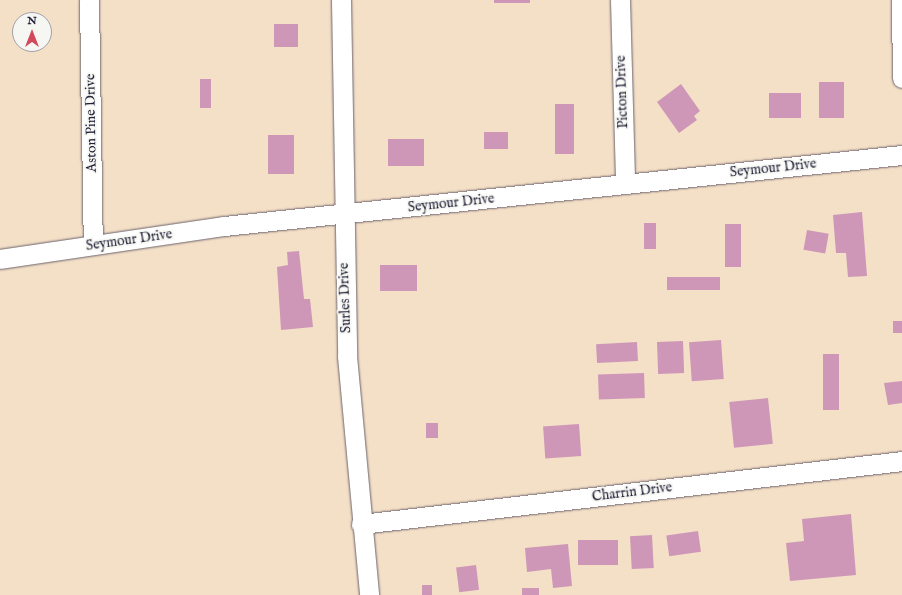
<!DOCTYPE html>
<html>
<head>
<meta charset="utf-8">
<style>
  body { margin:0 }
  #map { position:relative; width:902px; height:595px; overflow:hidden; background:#f4dfc7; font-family:"IM FELL English",serif }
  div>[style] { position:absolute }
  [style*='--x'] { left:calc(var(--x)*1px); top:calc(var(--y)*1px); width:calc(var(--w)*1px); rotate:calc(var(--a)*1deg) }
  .building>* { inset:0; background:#ce97b7; transform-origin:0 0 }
  .roads { filter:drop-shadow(0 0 1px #6c646c) drop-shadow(0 0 1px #6c646c) }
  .minor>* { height:19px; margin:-9.5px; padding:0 9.5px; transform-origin:9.5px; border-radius:9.5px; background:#fff }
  span { translate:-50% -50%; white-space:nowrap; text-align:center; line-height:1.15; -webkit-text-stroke:3.5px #f6f6f2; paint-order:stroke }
  .street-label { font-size:14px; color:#22223b }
  .north { position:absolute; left:12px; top:12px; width:40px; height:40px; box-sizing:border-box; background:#f6f6f2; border:1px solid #a1a1a9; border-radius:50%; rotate:0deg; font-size:11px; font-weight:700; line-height:16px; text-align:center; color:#22223b }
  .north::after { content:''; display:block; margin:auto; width:14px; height:18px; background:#d1495b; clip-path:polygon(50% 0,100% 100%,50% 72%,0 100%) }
</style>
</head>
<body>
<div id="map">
  <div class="building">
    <i style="left:494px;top:0;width:36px;height:3px"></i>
    <i style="left:274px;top:24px;width:24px;height:23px"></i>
    <i style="left:211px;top:79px;width:29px;height:11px;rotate:90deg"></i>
    <i style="left:819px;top:82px;width:25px;height:36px"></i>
    <i style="clip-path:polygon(681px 84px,700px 111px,694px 116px,697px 120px,679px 133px,657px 102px)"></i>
    <i style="left:769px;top:93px;width:32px;height:25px"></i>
    <i style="left:555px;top:104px;width:19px;height:50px"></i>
    <i style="left:484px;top:132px;width:24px;height:17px"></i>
    <i style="left:268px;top:135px;width:26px;height:39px"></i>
    <i style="left:388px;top:139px;width:36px;height:27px"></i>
    <i style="clip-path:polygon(862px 212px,867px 276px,848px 277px,846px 253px,836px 253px,833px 215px)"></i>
    <i style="left:644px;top:223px;width:12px;height:26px"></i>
    <i style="left:725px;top:224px;width:16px;height:43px"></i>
    <i style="left:807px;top:230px;width:22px;height:20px;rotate:10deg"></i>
    <i style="clip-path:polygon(299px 251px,304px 299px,310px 299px,313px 327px,281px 330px,277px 267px,288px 265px,287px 252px)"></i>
    <i style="left:417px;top:265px;width:26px;height:37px;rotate:90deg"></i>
    <i style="left:667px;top:277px;width:53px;height:13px"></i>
    <i style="left:893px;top:321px;width:9px;height:12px"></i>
    <i style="left:721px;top:340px;width:39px;height:32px;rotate:86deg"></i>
    <i style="left:683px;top:341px;width:32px;height:26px;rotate:88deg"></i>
    <i style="left:637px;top:342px;width:19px;height:41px;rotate:87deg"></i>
    <i style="left:823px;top:354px;width:16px;height:56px"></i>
    <i style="left:644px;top:373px;width:25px;height:46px;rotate:88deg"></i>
    <i style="clip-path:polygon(902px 381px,902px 403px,888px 405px,884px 383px)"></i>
    <i style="left:768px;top:398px;width:46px;height:39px;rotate:84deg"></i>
    <i style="left:426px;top:423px;width:12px;height:15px"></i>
    <i style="left:579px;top:424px;width:32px;height:36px;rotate:86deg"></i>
    <i style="clip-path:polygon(851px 514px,856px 575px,790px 581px,786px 543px,804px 541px,802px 519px)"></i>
    <i style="left:698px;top:531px;width:21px;height:32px;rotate:82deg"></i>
    <i style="left:652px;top:535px;width:33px;height:22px;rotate:87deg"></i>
    <i style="left:578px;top:540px;width:40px;height:25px"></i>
    <i style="clip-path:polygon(568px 544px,572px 586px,553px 588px,551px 569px,527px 572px,525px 548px)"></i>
    <i style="left:476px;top:565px;width:25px;height:20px;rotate:83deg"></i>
    <i style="left:422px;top:585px;width:10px;height:10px"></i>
    <i style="left:522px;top:588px;width:17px;height:7px"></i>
  </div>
  <div class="roads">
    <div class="minor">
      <i style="--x:89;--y:0;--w:245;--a:89.1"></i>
      <i style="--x:341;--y:0;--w:356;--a:89"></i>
      <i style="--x:347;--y:356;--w:240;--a:84.7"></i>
      <i style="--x:620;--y:0;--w:184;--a:88.4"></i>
      <i style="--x:901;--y:0;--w:78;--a:89.3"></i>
      <i style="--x:0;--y:259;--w:226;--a:-8.4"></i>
      <i style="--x:224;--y:226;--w:682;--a:-5.98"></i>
      <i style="--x:361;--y:524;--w:545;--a:-6.64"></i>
    </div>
  </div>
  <div class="street-label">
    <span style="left:622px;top:92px;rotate:-92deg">Picton Drive</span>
    <span style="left:91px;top:123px;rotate:-91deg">Aston Pine Drive</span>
    <span style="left:773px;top:168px;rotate:-6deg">Seymour Drive</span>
    <span style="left:451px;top:203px;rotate:-6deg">Seymour Drive</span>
    <span style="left:129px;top:240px;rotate:-8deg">Seymour Drive</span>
    <span style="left:345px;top:298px;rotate:-92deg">Surles Drive</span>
    <span style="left:632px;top:492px;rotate:-7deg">Charrin Drive</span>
  </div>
  <div class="north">N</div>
</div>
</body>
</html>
